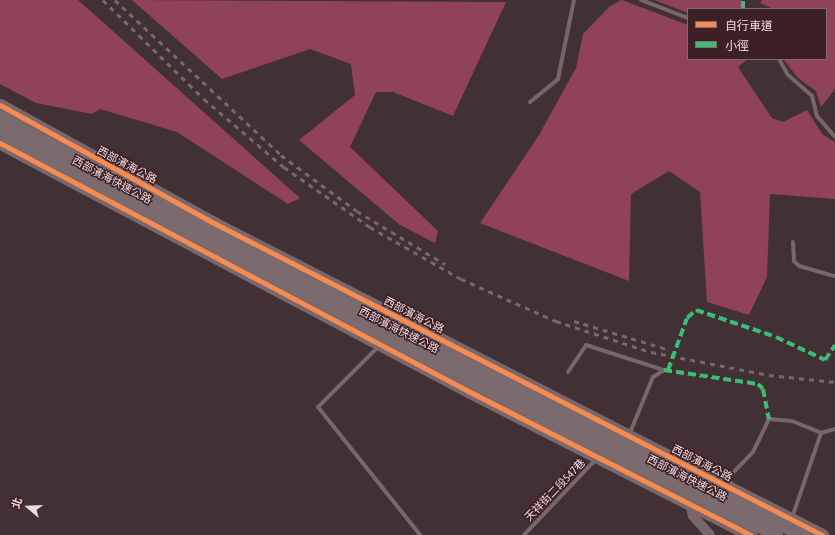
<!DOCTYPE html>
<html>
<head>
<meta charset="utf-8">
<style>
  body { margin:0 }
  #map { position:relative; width:835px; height:535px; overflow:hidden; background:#413034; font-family:"Asap Condensed","Noto Sans TC",sans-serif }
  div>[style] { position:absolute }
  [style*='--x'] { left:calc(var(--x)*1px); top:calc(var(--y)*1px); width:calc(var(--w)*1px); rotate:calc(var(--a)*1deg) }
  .forest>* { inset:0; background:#904256 }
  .service>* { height:4px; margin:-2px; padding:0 2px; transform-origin:2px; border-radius:2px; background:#77676b }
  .tertiary>* { height:10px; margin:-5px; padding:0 5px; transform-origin:5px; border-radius:5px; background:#77676b }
  .primary>* { height:13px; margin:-6.5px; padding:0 6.5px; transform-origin:6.5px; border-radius:6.5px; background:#7a676b }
  .trunk>* { height:13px; margin:-6.5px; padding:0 6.5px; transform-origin:6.5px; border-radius:6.5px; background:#7b6a6e }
  .rail>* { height:2.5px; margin-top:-1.25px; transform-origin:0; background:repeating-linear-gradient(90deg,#77686b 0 5px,transparent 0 10px) }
  .quiet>* { height:4px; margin-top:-2px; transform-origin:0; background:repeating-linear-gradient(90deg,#3abd76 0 8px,transparent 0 12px) }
  .cycleway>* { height:5px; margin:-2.5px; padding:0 2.5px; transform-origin:2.5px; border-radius:2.5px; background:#f68b52 }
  span { translate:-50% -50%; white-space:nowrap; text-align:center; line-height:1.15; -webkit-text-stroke:3px #3d1f26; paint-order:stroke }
  .street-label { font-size:11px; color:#efdbde }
  .legend { position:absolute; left:687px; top:8px; width:140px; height:52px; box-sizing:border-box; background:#3d1f26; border:1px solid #846a70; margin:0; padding:5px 7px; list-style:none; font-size:12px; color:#efdbde }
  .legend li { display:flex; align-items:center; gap:8px; height:20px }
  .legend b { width:20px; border:1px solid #846a70 }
  .north { position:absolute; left:8px; top:487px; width:40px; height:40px; -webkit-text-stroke:3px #3d1f26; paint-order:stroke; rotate:289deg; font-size:11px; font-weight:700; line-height:16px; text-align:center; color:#efdbde }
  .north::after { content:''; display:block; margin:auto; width:14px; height:18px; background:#efdbde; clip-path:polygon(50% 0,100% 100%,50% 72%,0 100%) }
</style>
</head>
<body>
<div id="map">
  <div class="forest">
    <i style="clip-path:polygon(0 0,78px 0,300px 198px,288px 204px,177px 132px,100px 109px,92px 114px,36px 103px,0 84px)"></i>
    <i style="clip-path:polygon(132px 0,506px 2px,453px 116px,393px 92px,376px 92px,350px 147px,438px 231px,435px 243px,400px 225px,299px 140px,355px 95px,351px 64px,310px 49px,222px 79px)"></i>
    <i style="clip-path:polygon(622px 0,688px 25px,688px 59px,748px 59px,738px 67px,772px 118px,783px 122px,807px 110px,822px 134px,835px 142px,835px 199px,770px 194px,767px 277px,749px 315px,707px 302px,700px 192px,669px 171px,631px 194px,629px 281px,480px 223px,539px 135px,576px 68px,583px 34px,610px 6px)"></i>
    <i style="clip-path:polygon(654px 0,741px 0,741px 9px,688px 9px,688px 13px)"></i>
    <i style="clip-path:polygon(762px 0,835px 0,835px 89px,821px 107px,816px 91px,798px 78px,783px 59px,826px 59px,826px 9px,773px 9px,760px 3px)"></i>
  </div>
  <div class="service">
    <i style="--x:641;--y:0;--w:50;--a:21"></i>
    <i style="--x:779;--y:59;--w:18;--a:61"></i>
    <i style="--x:788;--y:75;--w:32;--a:41"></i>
    <i style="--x:812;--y:96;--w:21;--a:76"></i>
    <i style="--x:817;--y:116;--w:28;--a:49"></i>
    <i style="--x:530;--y:102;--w:36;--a:-39"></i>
    <i style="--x:558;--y:79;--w:81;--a:-78.6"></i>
    <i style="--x:793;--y:242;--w:19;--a:87"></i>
    <i style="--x:794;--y:261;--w:7;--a:45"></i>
    <i style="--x:799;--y:266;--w:37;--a:16"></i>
    <i style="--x:379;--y:346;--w:86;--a:135"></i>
    <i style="--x:318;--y:407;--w:164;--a:51.4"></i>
    <i style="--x:568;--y:372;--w:32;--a:-56"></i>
    <i style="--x:586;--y:345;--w:82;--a:17.8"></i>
    <i style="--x:629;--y:435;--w:63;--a:-67.5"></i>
    <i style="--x:653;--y:377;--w:13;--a:-32"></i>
    <i style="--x:723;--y:483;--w:43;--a:-45.9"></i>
    <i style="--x:753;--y:452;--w:37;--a:-64"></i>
    <i style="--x:769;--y:419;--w:23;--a:5"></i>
    <i style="--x:792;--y:421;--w:31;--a:22"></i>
    <i style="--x:821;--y:433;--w:15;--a:-16"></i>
    <i style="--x:794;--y:512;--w:83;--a:-71.1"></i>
    <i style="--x:524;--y:535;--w:106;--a:-46.5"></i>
  </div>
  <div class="tertiary">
    <i style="--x:690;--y:503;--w:13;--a:77"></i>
    <i style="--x:693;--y:516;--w:25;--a:48"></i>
  </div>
  <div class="primary">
    <i style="--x:0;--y:105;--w:242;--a:28.9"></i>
    <i style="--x:212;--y:222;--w:686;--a:27.16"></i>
    <i style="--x:0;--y:143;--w:532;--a:27.91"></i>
    <i style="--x:470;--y:392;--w:315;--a:27"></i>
  </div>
  <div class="trunk">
    <i style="--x:0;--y:118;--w:363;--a:28.3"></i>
    <i style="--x:320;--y:290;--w:541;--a:26.94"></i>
    <i style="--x:0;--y:132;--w:569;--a:27.78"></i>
    <i style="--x:503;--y:397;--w:306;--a:26.8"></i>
    <i style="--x:212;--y:222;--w:22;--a:34"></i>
    <i style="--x:539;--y:422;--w:34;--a:34"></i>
  </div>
  <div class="rail">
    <i style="--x:103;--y:0;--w:141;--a:44.4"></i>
    <i style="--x:204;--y:99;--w:105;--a:40.4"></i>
    <i style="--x:284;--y:167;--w:105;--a:34.9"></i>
    <i style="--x:370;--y:227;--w:105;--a:29.7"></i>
    <i style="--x:461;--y:279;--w:104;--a:23.9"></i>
    <i style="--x:556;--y:321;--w:100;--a:18.1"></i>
    <i style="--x:651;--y:352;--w:120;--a:11"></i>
    <i style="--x:769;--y:375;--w:66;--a:6.1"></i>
    <i style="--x:115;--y:0;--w:227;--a:43"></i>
    <i style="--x:281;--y:155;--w:94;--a:36.4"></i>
    <i style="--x:357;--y:211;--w:103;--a:31.1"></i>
    <i style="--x:574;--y:321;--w:100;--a:16.8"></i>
  </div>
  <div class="quiet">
    <i style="--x:743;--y:9;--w:9;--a:-90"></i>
    <i style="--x:664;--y:370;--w:95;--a:8.5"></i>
    <i style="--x:758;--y:384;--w:7;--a:45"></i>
    <i style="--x:763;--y:389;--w:31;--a:79"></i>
    <i style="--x:668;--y:370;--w:55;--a:-69.9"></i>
    <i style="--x:687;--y:318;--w:12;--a:-42"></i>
    <i style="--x:696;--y:310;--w:84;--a:18.6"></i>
    <i style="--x:776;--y:337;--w:54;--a:25.1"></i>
    <i style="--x:825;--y:360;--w:18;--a:-56"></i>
  </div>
  <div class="cycleway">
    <i style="--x:0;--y:105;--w:242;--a:28.9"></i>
    <i style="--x:212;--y:222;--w:686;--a:27.16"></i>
    <i style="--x:0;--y:143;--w:532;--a:27.91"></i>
    <i style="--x:470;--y:392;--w:315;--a:27"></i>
  </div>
  <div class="street-label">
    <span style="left:127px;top:165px;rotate:28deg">西部濱海公路</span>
    <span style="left:112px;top:180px;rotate:28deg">西部濱海快速公路</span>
    <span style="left:414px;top:315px;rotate:27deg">西部濱海公路</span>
    <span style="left:399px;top:330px;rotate:27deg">西部濱海快速公路</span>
    <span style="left:702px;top:463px;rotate:27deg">西部濱海公路</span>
    <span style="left:687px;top:478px;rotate:27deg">西部濱海快速公路</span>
    <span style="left:555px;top:490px;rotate:-46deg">天祥街二段547巷</span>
  </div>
  <ul class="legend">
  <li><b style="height:5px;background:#f68b52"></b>自行車道</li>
  <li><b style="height:5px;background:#3abd76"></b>小徑</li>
  </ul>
  <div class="north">北</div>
</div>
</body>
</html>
